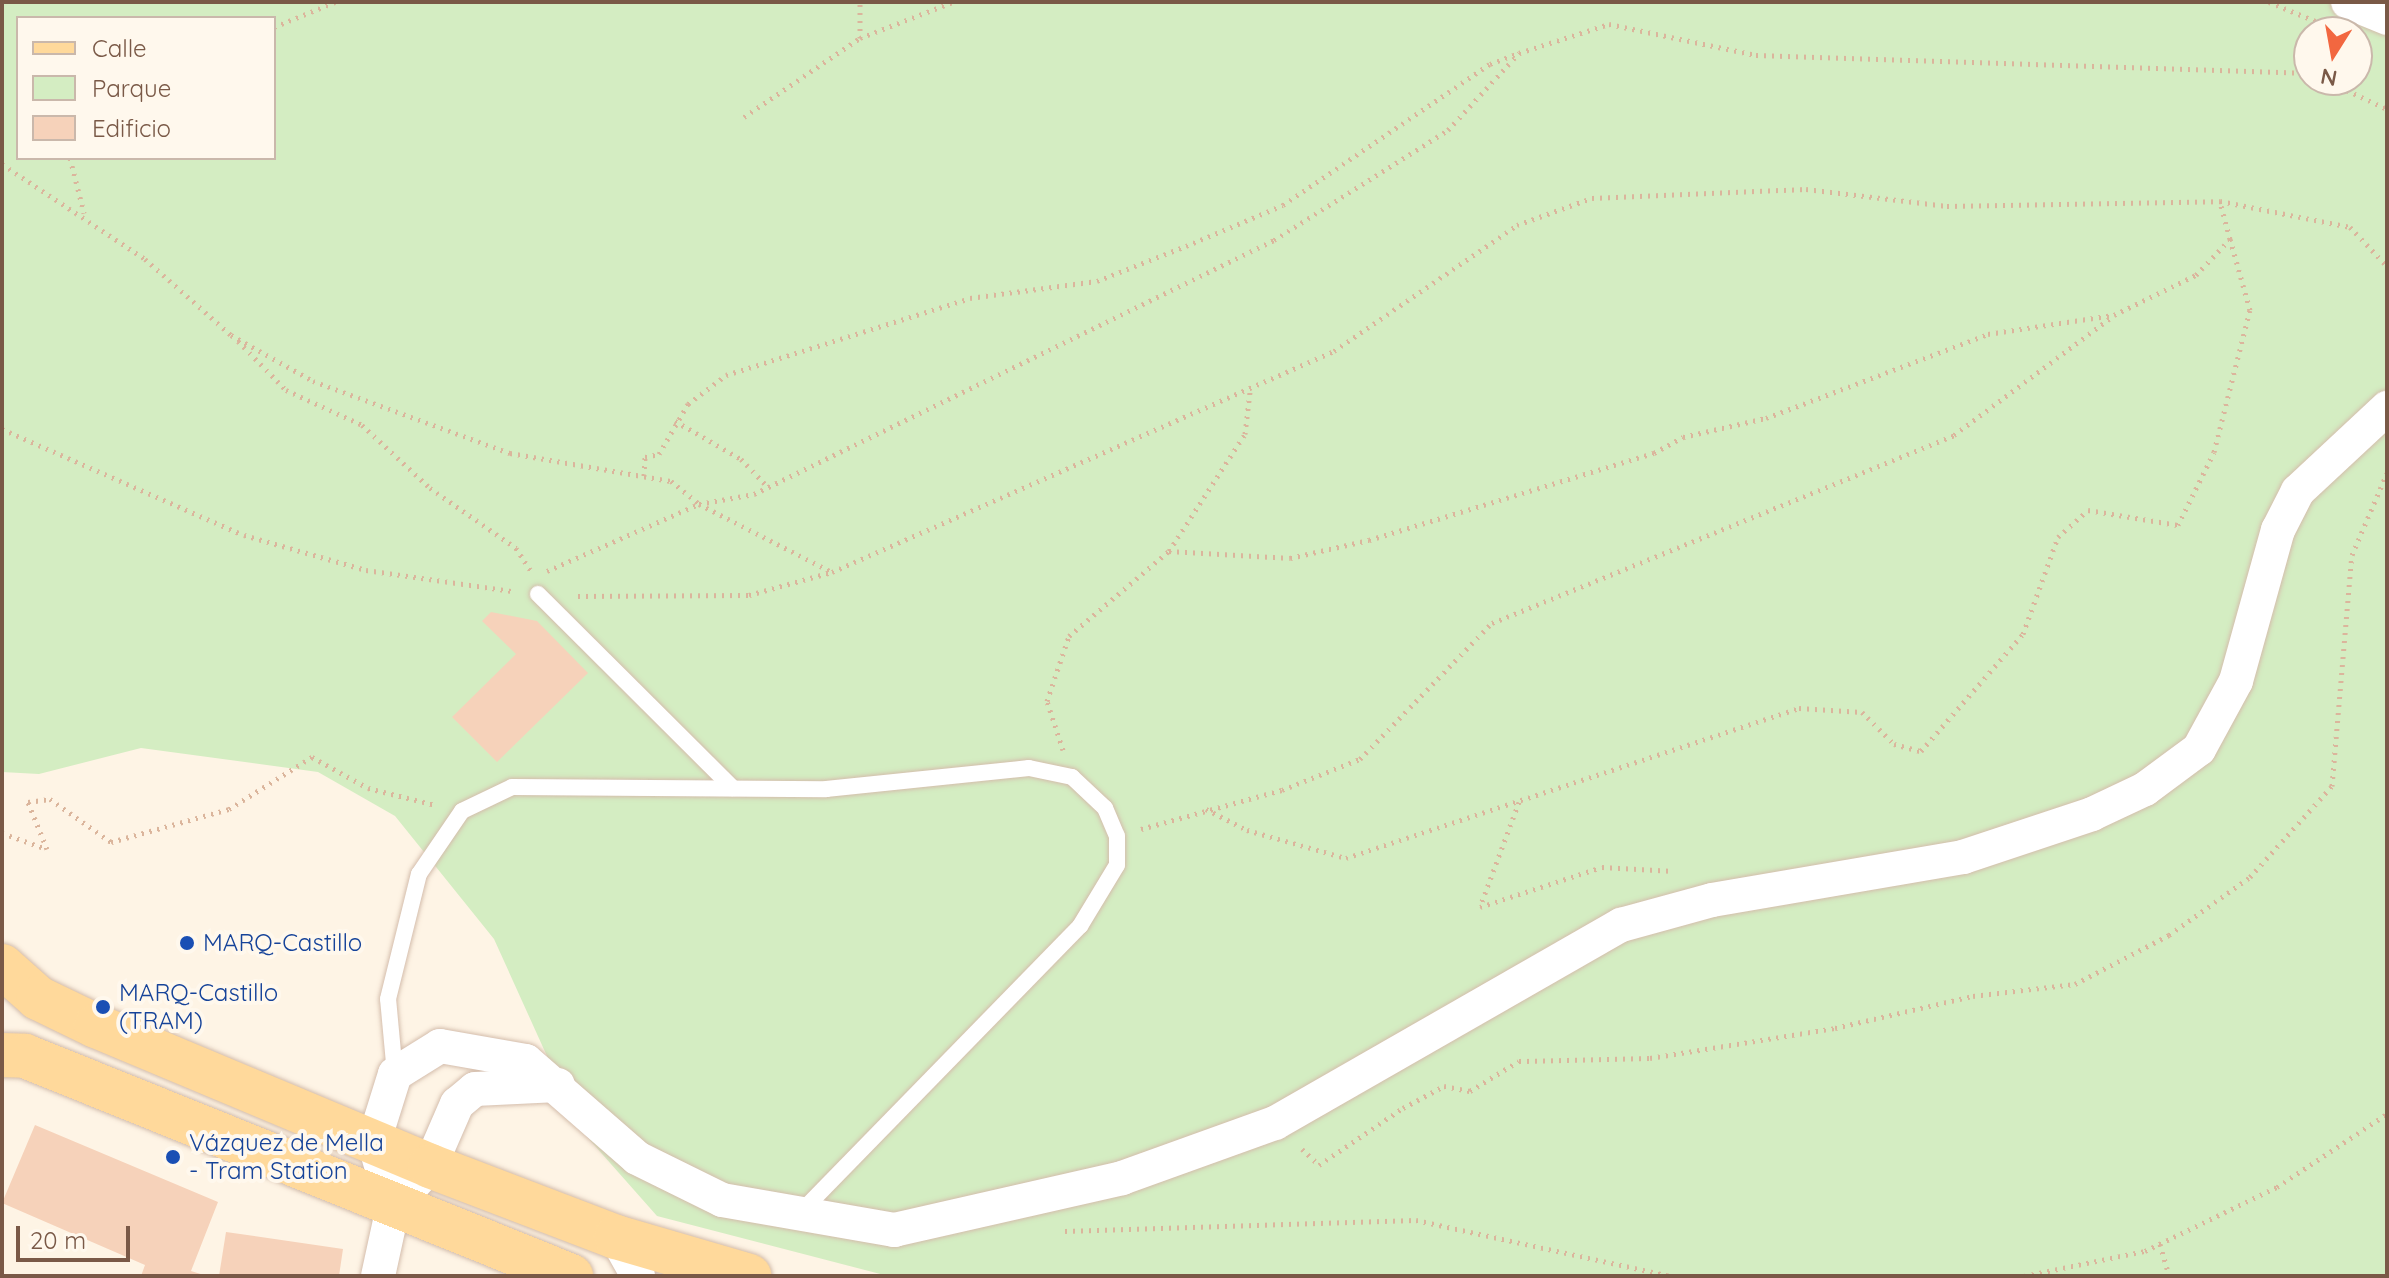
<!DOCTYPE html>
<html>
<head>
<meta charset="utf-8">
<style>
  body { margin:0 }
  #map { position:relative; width:2389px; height:1278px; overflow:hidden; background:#fef4e5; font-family:Quicksand,sans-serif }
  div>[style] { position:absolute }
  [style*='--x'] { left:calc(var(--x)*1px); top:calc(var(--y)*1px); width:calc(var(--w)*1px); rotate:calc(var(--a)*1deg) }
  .green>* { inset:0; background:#d4edc2 }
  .building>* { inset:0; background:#f6d2ba }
  .path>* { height:5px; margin-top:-2.5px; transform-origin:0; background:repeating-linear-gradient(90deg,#dbb59c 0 2px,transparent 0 8px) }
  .roads { filter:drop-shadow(0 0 2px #d4bdac) drop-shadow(0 0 2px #d4bdac) }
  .lane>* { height:16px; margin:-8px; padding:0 8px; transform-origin:8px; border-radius:8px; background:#fff }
  .street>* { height:34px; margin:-17px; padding:0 17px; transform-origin:17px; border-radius:17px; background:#fff }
  .primary>* { height:44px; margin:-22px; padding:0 22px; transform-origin:22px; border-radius:22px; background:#ffd99b }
  .dots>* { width:22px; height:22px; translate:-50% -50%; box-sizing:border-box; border:4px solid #fff8ed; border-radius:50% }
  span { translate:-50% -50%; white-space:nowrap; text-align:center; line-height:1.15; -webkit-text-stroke:8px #fff8ed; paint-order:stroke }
  .transit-label { font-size:24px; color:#164399 }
  .left { translate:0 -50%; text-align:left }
  .frame { position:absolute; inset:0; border:4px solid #7a5947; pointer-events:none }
  .legend { position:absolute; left:16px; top:16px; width:260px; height:144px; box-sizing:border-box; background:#fff8ed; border:2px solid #cab8ab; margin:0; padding:10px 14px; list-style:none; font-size:24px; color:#7a5947 }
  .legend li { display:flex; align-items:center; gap:16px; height:40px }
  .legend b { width:40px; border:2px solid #cab8ab }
  .north { position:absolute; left:2293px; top:16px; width:80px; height:80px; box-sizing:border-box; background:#fff8ed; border:2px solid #cab8ab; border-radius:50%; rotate:191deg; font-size:22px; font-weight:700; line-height:32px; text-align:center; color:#7a5947 }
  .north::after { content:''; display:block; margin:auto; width:28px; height:36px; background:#f26740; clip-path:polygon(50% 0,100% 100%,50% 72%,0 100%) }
  .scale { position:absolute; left:16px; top:1226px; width:114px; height:36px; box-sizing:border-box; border:4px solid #7a5947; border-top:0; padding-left:10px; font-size:24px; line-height:28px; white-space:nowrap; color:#7a5947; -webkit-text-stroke:6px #fff8ed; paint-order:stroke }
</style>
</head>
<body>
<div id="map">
  <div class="green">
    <i style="clip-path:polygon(evenodd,2px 2px,2387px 2px,2387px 1276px,888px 1276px,657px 1216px,580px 1129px,494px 939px,395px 816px,318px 772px,141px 748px,39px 774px,2px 772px,2px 2px,18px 18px,274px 18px,274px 158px,18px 158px,18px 18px,2px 2px,2309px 32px,2357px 32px,2357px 80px,2309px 80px,2309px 32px)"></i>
  </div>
  <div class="building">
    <i style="clip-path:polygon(491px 612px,537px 621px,588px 673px,497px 762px,452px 717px,516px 654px,482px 621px)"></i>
    <i style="clip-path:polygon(35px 1125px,218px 1202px,191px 1271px,207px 1276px,141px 1276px,145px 1265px,2px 1203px)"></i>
    <i style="clip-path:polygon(226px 1232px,343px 1249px,339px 1276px,219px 1276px)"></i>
  </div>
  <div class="path">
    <i style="--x:2269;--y:2;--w:53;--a:22.2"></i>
    <i style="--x:274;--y:27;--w:66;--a:-22.3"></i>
    <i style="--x:860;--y:38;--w:36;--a:-90"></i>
    <i style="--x:2325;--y:80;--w:68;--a:25.1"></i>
    <i style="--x:744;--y:117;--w:140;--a:-34.3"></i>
    <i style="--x:860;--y:38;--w:100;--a:-21.2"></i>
    <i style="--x:70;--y:158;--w:57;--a:75.7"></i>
    <i style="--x:2;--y:164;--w:172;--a:33.6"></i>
    <i style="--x:145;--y:259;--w:115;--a:41.5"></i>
    <i style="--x:231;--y:335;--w:94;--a:29.3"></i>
    <i style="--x:313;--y:381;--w:210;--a:20.1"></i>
    <i style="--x:510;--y:453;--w:163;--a:9.9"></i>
    <i style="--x:671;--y:481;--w:36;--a:39"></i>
    <i style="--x:699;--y:504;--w:56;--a:-10.3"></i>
    <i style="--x:754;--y:494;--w:579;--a:-26.03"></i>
    <i style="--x:1274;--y:240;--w:206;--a:-32.3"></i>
    <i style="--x:1448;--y:130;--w:105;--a:-47.3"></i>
    <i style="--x:1519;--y:53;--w:95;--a:-17.9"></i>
    <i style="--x:1609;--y:24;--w:150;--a:11.9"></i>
    <i style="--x:1756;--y:55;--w:553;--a:1.86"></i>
    <i style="--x:238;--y:341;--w:69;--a:45.6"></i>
    <i style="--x:286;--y:390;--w:84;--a:24.7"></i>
    <i style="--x:362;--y:425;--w:93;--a:42.8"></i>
    <i style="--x:430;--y:488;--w:105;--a:34.9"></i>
    <i style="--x:516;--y:548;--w:27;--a:57"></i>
    <i style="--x:675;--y:421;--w:76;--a:29.9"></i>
    <i style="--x:741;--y:459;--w:39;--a:46"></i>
    <i style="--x:2;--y:429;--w:264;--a:23.7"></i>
    <i style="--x:244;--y:535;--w:127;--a:16"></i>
    <i style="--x:366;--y:570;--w:148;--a:8.2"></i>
    <i style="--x:644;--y:476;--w:19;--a:-87"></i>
    <i style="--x:645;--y:457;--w:14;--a:-12"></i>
    <i style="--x:659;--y:454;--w:58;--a:-59.9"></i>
    <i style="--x:688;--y:404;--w:48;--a:-37.3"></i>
    <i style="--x:726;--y:375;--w:256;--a:-17.5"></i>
    <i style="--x:970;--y:298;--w:128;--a:-7.6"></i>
    <i style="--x:1097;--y:281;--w:96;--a:-21.5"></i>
    <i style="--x:1186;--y:246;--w:105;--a:-22.9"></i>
    <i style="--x:1283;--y:205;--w:250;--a:-34.3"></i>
    <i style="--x:1490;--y:64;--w:30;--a:-21"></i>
    <i style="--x:1169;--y:551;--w:140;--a:-57"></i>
    <i style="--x:1245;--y:434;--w:42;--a:-83.2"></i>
    <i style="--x:547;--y:571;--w:166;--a:-23.8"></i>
    <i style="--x:699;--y:504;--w:149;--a:27.1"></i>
    <i style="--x:578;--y:596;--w:171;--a:-0.3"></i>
    <i style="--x:749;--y:595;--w:86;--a:-15.5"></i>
    <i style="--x:832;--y:572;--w:548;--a:-23.76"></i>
    <i style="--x:1334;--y:351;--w:222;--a:-34.5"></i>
    <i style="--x:1517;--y:225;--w:80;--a:-19.8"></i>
    <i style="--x:1592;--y:198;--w:214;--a:-2.4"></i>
    <i style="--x:1806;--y:189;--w:142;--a:6.9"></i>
    <i style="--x:1947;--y:206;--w:273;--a:-1"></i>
    <i style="--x:2220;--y:201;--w:133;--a:11.3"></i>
    <i style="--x:2350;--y:227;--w:54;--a:46.5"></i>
    <i style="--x:1063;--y:750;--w:52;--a:-108.1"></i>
    <i style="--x:1047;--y:701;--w:69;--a:-71.3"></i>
    <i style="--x:1069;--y:636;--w:131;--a:-40.4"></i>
    <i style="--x:1169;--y:551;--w:121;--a:3.3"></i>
    <i style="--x:1290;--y:558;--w:81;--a:-12.8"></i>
    <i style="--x:1369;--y:540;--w:298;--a:-17"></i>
    <i style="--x:1654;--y:453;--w:33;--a:-29"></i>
    <i style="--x:1683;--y:437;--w:85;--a:-12.9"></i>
    <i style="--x:1766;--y:418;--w:237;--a:-20.7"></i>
    <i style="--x:1988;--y:334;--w:127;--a:-8.6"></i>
    <i style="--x:2114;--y:315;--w:91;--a:-26"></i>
    <i style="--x:2196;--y:275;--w:50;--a:-46.6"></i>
    <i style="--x:2230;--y:239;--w:38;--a:-105"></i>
    <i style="--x:1519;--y:802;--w:112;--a:110.4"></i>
    <i style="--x:1480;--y:907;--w:128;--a:-18.2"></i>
    <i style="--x:1602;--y:867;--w:72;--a:3.2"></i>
    <i style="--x:1206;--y:809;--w:46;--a:27.1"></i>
    <i style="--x:1247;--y:830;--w:103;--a:15.8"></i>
    <i style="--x:1346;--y:858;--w:477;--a:-18.3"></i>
    <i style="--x:1799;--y:708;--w:63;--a:3.6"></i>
    <i style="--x:1862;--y:712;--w:45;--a:45"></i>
    <i style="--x:1894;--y:744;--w:28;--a:15"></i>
    <i style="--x:1921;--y:751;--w:155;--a:-48.9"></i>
    <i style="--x:2023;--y:634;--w:103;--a:-70.2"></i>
    <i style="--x:2058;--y:537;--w:40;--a:-42"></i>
    <i style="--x:2088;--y:510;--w:91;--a:9.5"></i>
    <i style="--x:2178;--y:525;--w:81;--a:-63.7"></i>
    <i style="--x:2214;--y:452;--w:146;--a:-75.8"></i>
    <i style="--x:2250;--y:310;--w:74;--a:-105.7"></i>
    <i style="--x:1141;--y:829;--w:146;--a:-15.5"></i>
    <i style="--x:1282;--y:790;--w:84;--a:-21.7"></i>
    <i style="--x:1360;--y:759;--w:190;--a:-45.9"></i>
    <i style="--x:1492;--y:623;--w:499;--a:-22.1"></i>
    <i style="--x:1954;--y:435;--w:199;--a:-36.8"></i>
    <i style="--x:2;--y:833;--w:48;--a:19.6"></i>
    <i style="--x:47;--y:849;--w:51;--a:-112"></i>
    <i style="--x:28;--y:802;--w:22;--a:-8"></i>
    <i style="--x:50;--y:799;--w:75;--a:35.2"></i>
    <i style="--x:111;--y:842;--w:123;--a:-15.6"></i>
    <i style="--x:229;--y:809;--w:98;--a:-32.1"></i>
    <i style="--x:312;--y:757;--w:64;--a:29"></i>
    <i style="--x:368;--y:788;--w:69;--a:14.2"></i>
    <i style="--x:1302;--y:1149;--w:23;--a:43"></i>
    <i style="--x:1319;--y:1165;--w:102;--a:-34.2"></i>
    <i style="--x:1403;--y:1108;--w:47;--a:-28.2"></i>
    <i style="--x:1444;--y:1086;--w:26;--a:11"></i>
    <i style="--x:1470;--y:1091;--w:57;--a:-31.5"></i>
    <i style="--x:1519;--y:1061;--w:131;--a:-1.3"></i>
    <i style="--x:1650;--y:1058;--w:187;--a:-9.2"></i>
    <i style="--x:1835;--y:1028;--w:142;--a:-13.1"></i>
    <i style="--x:1973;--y:996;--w:103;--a:-6.7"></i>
    <i style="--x:2075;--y:984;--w:106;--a:-27.5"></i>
    <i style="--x:2169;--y:935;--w:100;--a:-35.6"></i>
    <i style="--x:2250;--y:877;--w:122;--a:-48"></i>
    <i style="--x:2332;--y:786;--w:232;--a:-85.1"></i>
    <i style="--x:2352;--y:555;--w:89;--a:-66.9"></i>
    <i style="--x:1065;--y:1231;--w:351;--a:-1.8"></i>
    <i style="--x:1416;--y:1220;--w:260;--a:12.4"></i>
    <i style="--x:2160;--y:1244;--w:33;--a:74"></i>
    <i style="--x:2024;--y:1276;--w:124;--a:-11.7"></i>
    <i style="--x:2145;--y:1251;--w:147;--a:-25.9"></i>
    <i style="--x:2277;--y:1187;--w:132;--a:-33.6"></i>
  </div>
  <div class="roads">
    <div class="lane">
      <i style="--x:538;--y:594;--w:275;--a:44.9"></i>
      <i style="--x:395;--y:1074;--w:75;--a:-95.3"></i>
      <i style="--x:388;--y:999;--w:129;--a:-76.1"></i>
      <i style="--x:419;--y:874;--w:76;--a:-55.7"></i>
      <i style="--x:462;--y:811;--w:55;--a:-25.6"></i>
      <i style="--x:512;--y:787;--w:314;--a:0.4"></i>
      <i style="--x:826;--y:789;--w:204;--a:-5.9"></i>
      <i style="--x:1029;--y:768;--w:44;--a:11.8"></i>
      <i style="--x:1072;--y:777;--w:45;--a:43.2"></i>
      <i style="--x:1105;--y:808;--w:30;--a:67"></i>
      <i style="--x:1117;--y:836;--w:29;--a:90"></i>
      <i style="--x:1117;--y:865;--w:71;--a:121.2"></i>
      <i style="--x:1080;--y:926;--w:401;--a:134.3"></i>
    </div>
    <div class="street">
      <i style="--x:2348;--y:2;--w:42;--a:22.3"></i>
      <i style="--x:393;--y:1207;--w:55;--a:-47.9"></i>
      <i style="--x:430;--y:1166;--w:68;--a:-66.5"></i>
      <i style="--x:457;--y:1104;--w:23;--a:-40"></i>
      <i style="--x:475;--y:1089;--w:83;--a:-2.8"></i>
      <i style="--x:616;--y:1237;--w:45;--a:60.6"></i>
      <i style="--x:378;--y:1276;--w:71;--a:-77.7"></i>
      <i style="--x:393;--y:1207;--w:69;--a:-106.1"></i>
      <i style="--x:374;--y:1141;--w:70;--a:-72.6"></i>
      <i style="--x:395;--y:1074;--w:53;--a:-31.9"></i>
      <i style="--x:440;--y:1046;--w:87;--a:9.9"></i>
      <i style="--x:526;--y:1061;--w:147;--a:41.1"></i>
      <i style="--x:637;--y:1158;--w:95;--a:26.3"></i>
      <i style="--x:722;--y:1200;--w:175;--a:9.9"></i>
      <i style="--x:894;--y:1230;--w:234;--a:-12.8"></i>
      <i style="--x:1122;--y:1178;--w:163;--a:-19.8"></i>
      <i style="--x:1275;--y:1123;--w:399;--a:-29.8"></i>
      <i style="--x:1621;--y:925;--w:94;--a:-15.4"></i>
      <i style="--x:1712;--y:900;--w:255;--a:-9.7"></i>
      <i style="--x:1963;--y:857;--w:136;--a:-18.4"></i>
      <i style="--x:2092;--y:814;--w:59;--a:-25.3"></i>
      <i style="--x:2145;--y:789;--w:67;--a:-36.5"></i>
      <i style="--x:2199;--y:749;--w:77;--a:-61.4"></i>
      <i style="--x:2236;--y:681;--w:157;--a:-74.5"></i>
      <i style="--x:2278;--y:530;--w:44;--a:-62.9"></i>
      <i style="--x:2298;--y:491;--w:122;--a:-43"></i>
    </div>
    <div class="primary">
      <i style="--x:2;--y:966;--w:48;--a:41.6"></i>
      <i style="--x:38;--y:998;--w:64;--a:25.8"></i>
      <i style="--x:96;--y:1026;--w:362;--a:22.7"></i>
      <i style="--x:430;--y:1166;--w:199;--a:20.9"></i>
      <i style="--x:616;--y:1237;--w:139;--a:16.3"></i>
      <i style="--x:2;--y:1055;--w:23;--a:2"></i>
      <i style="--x:25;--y:1056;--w:589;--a:21.95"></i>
    </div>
  </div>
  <div class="dots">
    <i style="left:187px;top:943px;background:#1a4fb4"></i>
    <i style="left:103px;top:1007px;background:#1a4fb4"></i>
    <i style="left:173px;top:1157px;background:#1a4fb4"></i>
  </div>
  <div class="transit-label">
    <span class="left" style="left:203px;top:943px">MARQ-Castillo</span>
    <span class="left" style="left:119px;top:1007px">MARQ-Castillo<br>(TRAM)</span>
    <span class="left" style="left:189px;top:1157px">Vázquez de Mella<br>- Tram Station</span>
  </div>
  <div class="frame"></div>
  <ul class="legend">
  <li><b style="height:10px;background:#ffd99b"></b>Calle</li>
  <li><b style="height:22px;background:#d4edc2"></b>Parque</li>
  <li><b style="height:22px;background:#f6d2ba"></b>Edificio</li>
  </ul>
  <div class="north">N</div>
  <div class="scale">20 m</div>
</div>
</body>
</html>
